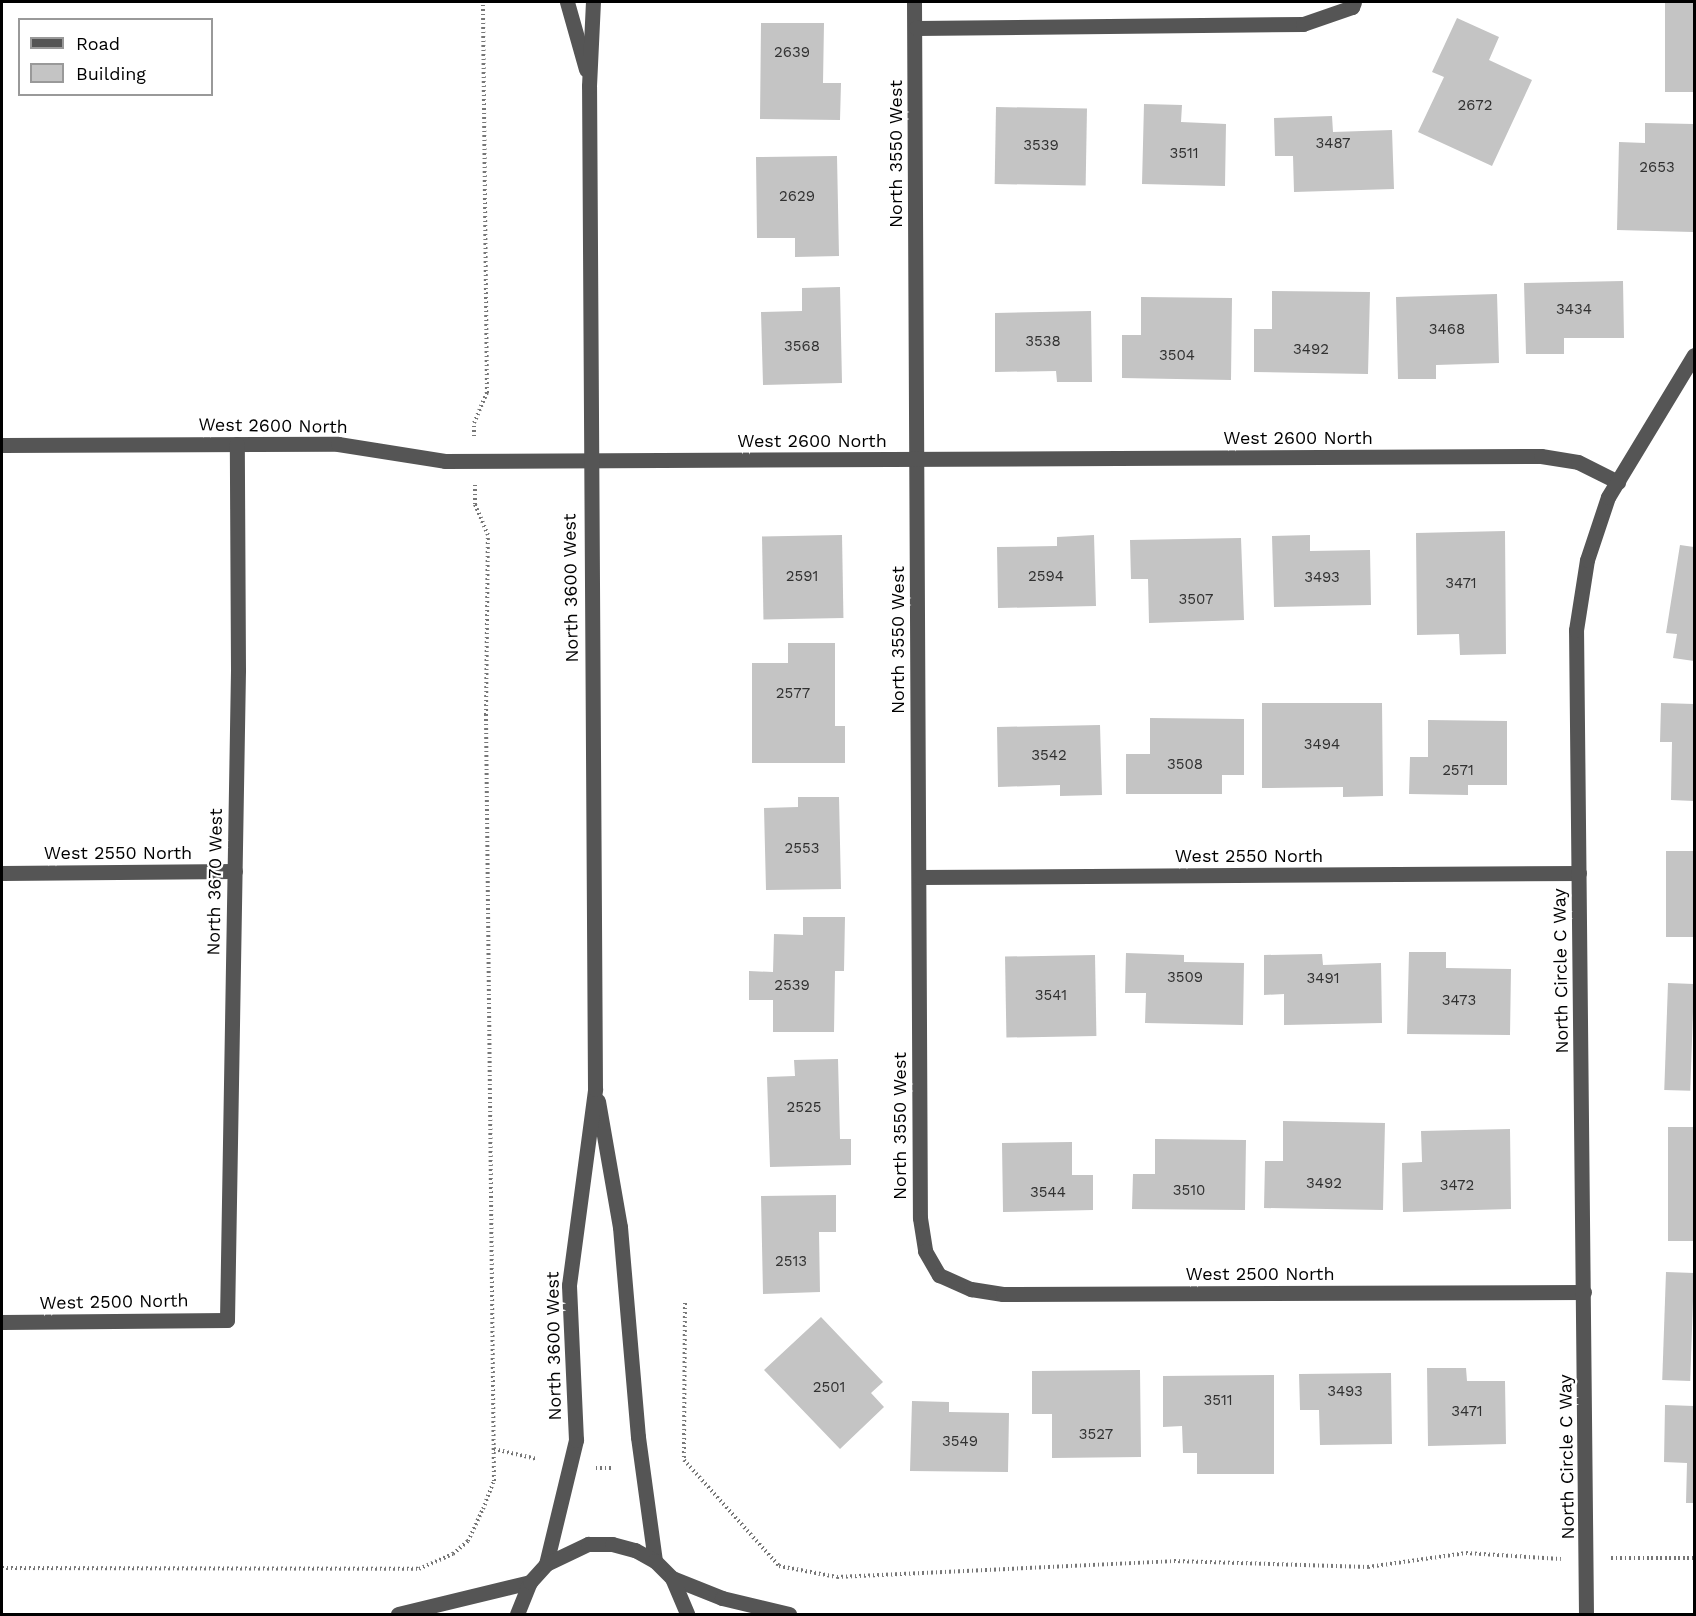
<!DOCTYPE html>
<html>
<head>
<meta charset="utf-8">
<style>
  body { margin:0 }
  #map { position:relative; width:1696px; height:1616px; overflow:hidden; background:#fff; font-family:"Work Sans",sans-serif }
  div>[style] { position:absolute }
  [style*='--x'] { left:calc(var(--x)*1px); top:calc(var(--y)*1px); width:calc(var(--w)*1px); rotate:calc(var(--a)*1deg) }
  .building>* { inset:0; background:#c4c4c4; transform-origin:0 0 }
  .path>* { height:4px; margin-top:-2px; transform-origin:0; background:repeating-linear-gradient(90deg,#777 0 1.5px,transparent 0 4.5px) }
  .minor>* { height:15px; margin:-7.5px; padding:0 7.5px; transform-origin:7.5px; border-radius:7.5px; background:#555 }
  span { translate:-50% -50%; white-space:nowrap; text-align:center; line-height:1.15; -webkit-text-stroke:4.5px #fff; paint-order:stroke }
  .number-label { font-size:15px; color:#313131 }
  .number-label span { -webkit-text-stroke-width:0 }
  .street-label { font-size:18px; color:#000 }
  .frame { position:absolute; inset:0; border:3px solid #000; pointer-events:none }
  .legend { position:absolute; left:18px; top:18px; width:195px; height:78px; box-sizing:border-box; background:#fff; border:2px solid #999; margin:0; padding:8px 10px; list-style:none; font-size:18px; color:#000 }
  .legend li { display:flex; align-items:center; gap:12px; height:30px }
  .legend b { width:30px; border:2px solid #999 }
</style>
</head>
<body>
<div id="map">
  <div class="building">
    <i style="left:1665px;top:2px;width:29px;height:90px"></i>
    <i style="clip-path:polygon(1457px 18px,1499px 37px,1489px 60px,1532px 80px,1492px 166px,1418px 132px,1444px 77px,1432px 72px)"></i>
    <i style="clip-path:polygon(761px 23px,824px 23px,823px 83px,841px 83px,840px 120px,760px 119px)"></i>
    <i style="clip-path:polygon(1144px 104px,1182px 105px,1181px 122px,1226px 124px,1225px 186px,1142px 184px)"></i>
    <i style="left:996px;top:107px;width:91px;height:77px;rotate:1deg"></i>
    <i style="clip-path:polygon(1332px 116px,1333px 132px,1392px 130px,1394px 189px,1294px 192px,1293px 156px,1275px 156px,1274px 118px)"></i>
    <i style="clip-path:polygon(1645px 123px,1694px 124px,1693px 232px,1617px 230px,1619px 142px,1645px 143px)"></i>
    <i style="clip-path:polygon(837px 156px,839px 256px,795px 257px,795px 238px,757px 238px,756px 157px)"></i>
    <i style="clip-path:polygon(1623px 281px,1624px 338px,1564px 338px,1564px 354px,1526px 354px,1524px 283px)"></i>
    <i style="clip-path:polygon(840px 287px,842px 383px,763px 385px,761px 312px,802px 311px,802px 288px)"></i>
    <i style="clip-path:polygon(1272px 291px,1370px 292px,1368px 374px,1254px 372px,1254px 329px,1272px 329px)"></i>
    <i style="clip-path:polygon(1497px 294px,1499px 363px,1436px 365px,1436px 379px,1398px 379px,1396px 297px)"></i>
    <i style="clip-path:polygon(1141px 297px,1232px 298px,1231px 380px,1122px 378px,1122px 335px,1141px 335px)"></i>
    <i style="clip-path:polygon(1091px 311px,1092px 382px,1057px 382px,1056px 371px,995px 372px,995px 313px)"></i>
    <i style="clip-path:polygon(1505px 531px,1506px 654px,1460px 655px,1459px 634px,1417px 635px,1416px 533px)"></i>
    <i style="left:842px;top:535px;width:83px;height:80px;rotate:89deg"></i>
    <i style="clip-path:polygon(1094px 535px,1096px 606px,998px 608px,997px 547px,1057px 546px,1057px 537px)"></i>
    <i style="clip-path:polygon(1310px 535px,1310px 551px,1370px 550px,1371px 605px,1274px 607px,1272px 536px)"></i>
    <i style="clip-path:polygon(1241px 538px,1244px 620px,1149px 623px,1148px 579px,1131px 579px,1130px 540px)"></i>
    <i style="clip-path:polygon(1680px 545px,1694px 547px,1694px 661px,1673px 658px,1677px 634px,1666px 633px)"></i>
    <i style="clip-path:polygon(788px 643px,835px 643px,835px 726px,845px 726px,845px 763px,752px 763px,752px 663px,788px 663px)"></i>
    <i style="clip-path:polygon(1262px 703px,1382px 703px,1383px 796px,1343px 797px,1343px 787px,1262px 788px)"></i>
    <i style="clip-path:polygon(1661px 703px,1694px 704px,1694px 801px,1671px 800px,1672px 742px,1660px 742px)"></i>
    <i style="clip-path:polygon(1150px 718px,1244px 719px,1244px 775px,1222px 775px,1222px 794px,1126px 794px,1126px 754px,1150px 754px)"></i>
    <i style="clip-path:polygon(1428px 720px,1507px 721px,1507px 785px,1468px 785px,1468px 795px,1409px 794px,1410px 757px,1428px 757px)"></i>
    <i style="clip-path:polygon(1100px 725px,1102px 795px,1060px 796px,1060px 785px,998px 787px,997px 727px)"></i>
    <i style="clip-path:polygon(798px 797px,839px 797px,841px 889px,766px 890px,764px 808px,798px 807px)"></i>
    <i style="left:1666px;top:851px;width:28px;height:86px"></i>
    <i style="clip-path:polygon(803px 917px,845px 917px,844px 971px,835px 971px,834px 1032px,773px 1032px,773px 1000px,749px 1000px,749px 971px,773px 972px,774px 934px,803px 935px)"></i>
    <i style="clip-path:polygon(1409px 952px,1446px 952px,1446px 968px,1511px 969px,1510px 1035px,1407px 1034px)"></i>
    <i style="clip-path:polygon(1126px 953px,1184px 955px,1184px 962px,1244px 963px,1243px 1025px,1145px 1023px,1146px 993px,1125px 993px)"></i>
    <i style="clip-path:polygon(1322px 954px,1323px 965px,1381px 963px,1382px 1023px,1284px 1025px,1284px 994px,1264px 995px,1264px 955px)"></i>
    <i style="left:1095px;top:955px;width:81px;height:90px;rotate:89deg"></i>
    <i style="left:1668px;top:983px;width:26px;height:107px;rotate:2deg"></i>
    <i style="clip-path:polygon(838px 1059px,840px 1139px,851px 1139px,851px 1165px,770px 1167px,767px 1077px,795px 1076px,794px 1060px)"></i>
    <i style="clip-path:polygon(1283px 1121px,1385px 1123px,1383px 1210px,1264px 1208px,1265px 1161px,1283px 1161px)"></i>
    <i style="left:1668px;top:1127px;width:26px;height:114px"></i>
    <i style="clip-path:polygon(1510px 1129px,1511px 1209px,1403px 1212px,1402px 1163px,1422px 1162px,1421px 1131px)"></i>
    <i style="clip-path:polygon(1155px 1139px,1246px 1140px,1245px 1210px,1132px 1209px,1133px 1174px,1155px 1174px)"></i>
    <i style="clip-path:polygon(1072px 1142px,1072px 1175px,1093px 1175px,1093px 1210px,1003px 1212px,1002px 1143px)"></i>
    <i style="clip-path:polygon(836px 1195px,836px 1232px,819px 1232px,820px 1292px,763px 1294px,761px 1196px)"></i>
    <i style="left:1666px;top:1272px;width:28px;height:108px;rotate:2deg"></i>
    <i style="clip-path:polygon(821px 1317px,883px 1382px,871px 1393px,884px 1407px,840px 1449px,764px 1370px)"></i>
    <i style="clip-path:polygon(1427px 1368px,1466px 1368px,1467px 1381px,1505px 1381px,1506px 1444px,1428px 1446px)"></i>
    <i style="clip-path:polygon(1140px 1370px,1141px 1457px,1052px 1458px,1052px 1414px,1032px 1414px,1032px 1371px)"></i>
    <i style="clip-path:polygon(1391px 1373px,1392px 1444px,1320px 1445px,1319px 1410px,1300px 1410px,1299px 1374px)"></i>
    <i style="clip-path:polygon(1274px 1375px,1274px 1474px,1197px 1474px,1197px 1453px,1183px 1453px,1182px 1426px,1163px 1427px,1163px 1376px)"></i>
    <i style="clip-path:polygon(912px 1401px,949px 1402px,949px 1412px,1009px 1413px,1008px 1472px,910px 1471px)"></i>
    <i style="clip-path:polygon(1665px 1405px,1694px 1406px,1694px 1503px,1686px 1503px,1687px 1463px,1664px 1462px)"></i>
  </div>
  <div class="path">
    <i style="--x:474;--y:436;--w:13;--a:-90"></i>
    <i style="--x:474;--y:423;--w:33;--a:-67"></i>
    <i style="--x:487;--y:393;--w:391;--a:-90.6"></i>
    <i style="--x:685;--y:1303;--w:157;--a:90.4"></i>
    <i style="--x:684;--y:1460;--w:142;--a:48.1"></i>
    <i style="--x:779;--y:1566;--w:59;--a:10.7"></i>
    <i style="--x:837;--y:1577;--w:337;--a:-2.7"></i>
    <i style="--x:1174;--y:1561;--w:194;--a:1.8"></i>
    <i style="--x:1368;--y:1567;--w:99;--a:-8.1"></i>
    <i style="--x:1466;--y:1553;--w:95;--a:3.6"></i>
    <i style="--x:494;--y:1449;--w:44;--a:13.1"></i>
    <i style="--x:596;--y:1468;--w:18;--a:0"></i>
    <i style="--x:1611;--y:1558;--w:83;--a:0"></i>
    <i style="--x:2;--y:1568;--w:417;--a:0.1"></i>
    <i style="--x:419;--y:1569;--w:37;--a:-24"></i>
    <i style="--x:453;--y:1554;--w:20;--a:-41"></i>
    <i style="--x:468;--y:1541;--w:35;--a:-65"></i>
    <i style="--x:483;--y:1509;--w:30;--a:-69"></i>
    <i style="--x:494;--y:1481;--w:766;--a:-90.6"></i>
    <i style="--x:486;--y:715;--w:180;--a:-89.4"></i>
    <i style="--x:488;--y:535;--w:34;--a:-113"></i>
    <i style="--x:475;--y:504;--w:19;--a:-90"></i>
  </div>
  <div class="minor">
    <i style="--x:567;--y:2;--w:70;--a:74.2"></i>
    <i style="--x:914;--y:2;--w:1216;--a:89.72"></i>
    <i style="--x:920;--y:1218;--w:33;--a:81"></i>
    <i style="--x:925;--y:1251;--w:28;--a:60"></i>
    <i style="--x:939;--y:1275;--w:35;--a:24"></i>
    <i style="--x:971;--y:1289;--w:32;--a:9"></i>
    <i style="--x:1003;--y:1294;--w:581;--a:-0.2"></i>
    <i style="--x:916;--y:28;--w:387;--a:-0.6"></i>
    <i style="--x:1303;--y:24;--w:52;--a:-19.1"></i>
    <i style="--x:1352;--y:7;--w:5;--a:-68"></i>
    <i style="--x:2;--y:445;--w:336;--a:-0.2"></i>
    <i style="--x:338;--y:444;--w:108;--a:9"></i>
    <i style="--x:445;--y:461;--w:1096;--a:-0.26"></i>
    <i style="--x:1541;--y:456;--w:37;--a:9"></i>
    <i style="--x:1578;--y:462;--w:45;--a:26.6"></i>
    <i style="--x:2;--y:873;--w:233;--a:-0.5"></i>
    <i style="--x:920;--y:877;--w:659;--a:-0.35"></i>
    <i style="--x:598;--y:1101;--w:128;--a:80.1"></i>
    <i style="--x:620;--y:1227;--w:211;--a:85.1"></i>
    <i style="--x:638;--y:1437;--w:125;--a:82.2"></i>
    <i style="--x:2;--y:1322;--w:225;--a:-0.5"></i>
    <i style="--x:227;--y:1320;--w:650;--a:-89.03"></i>
    <i style="--x:238;--y:670;--w:226;--a:-90.3"></i>
    <i style="--x:546;--y:1564;--w:128;--a:-76.4"></i>
    <i style="--x:576;--y:1440;--w:155;--a:-92.6"></i>
    <i style="--x:569;--y:1285;--w:198;--a:-82.4"></i>
    <i style="--x:595;--y:1089;--w:1003;--a:-90.34"></i>
    <i style="--x:589;--y:86;--w:84;--a:-87.3"></i>
    <i style="--x:672;--y:1578;--w:54;--a:21.8"></i>
    <i style="--x:722;--y:1598;--w:69;--a:13.4"></i>
    <i style="--x:398;--y:1614;--w:136;--a:-13.6"></i>
    <i style="--x:517;--y:1614;--w:35;--a:-68"></i>
    <i style="--x:530;--y:1582;--w:24;--a:-48"></i>
    <i style="--x:546;--y:1564;--w:47;--a:-25.5"></i>
    <i style="--x:588;--y:1544;--w:24;--a:0"></i>
    <i style="--x:612;--y:1544;--w:24;--a:15"></i>
    <i style="--x:635;--y:1550;--w:23;--a:29"></i>
    <i style="--x:655;--y:1561;--w:24;--a:45"></i>
    <i style="--x:672;--y:1578;--w:39;--a:67"></i>
    <i style="--x:1586;--y:1614;--w:984;--a:-90.58"></i>
    <i style="--x:1576;--y:630;--w:71;--a:-81.1"></i>
    <i style="--x:1587;--y:560;--w:66;--a:-71.6"></i>
    <i style="--x:1608;--y:497;--w:166;--a:-58.8"></i>
  </div>
  <div class="number-label">
    <span style="left:792px;top:53px">2639</span>
    <span style="left:1475px;top:106px">2672</span>
    <span style="left:1333px;top:144px">3487</span>
    <span style="left:1041px;top:146px">3539</span>
    <span style="left:1184px;top:154px">3511</span>
    <span style="left:1657px;top:168px">2653</span>
    <span style="left:797px;top:197px">2629</span>
    <span style="left:1574px;top:310px">3434</span>
    <span style="left:1447px;top:330px">3468</span>
    <span style="left:1043px;top:342px">3538</span>
    <span style="left:802px;top:347px">3568</span>
    <span style="left:1311px;top:350px">3492</span>
    <span style="left:1177px;top:356px">3504</span>
    <span style="left:802px;top:577px">2591</span>
    <span style="left:1046px;top:577px">2594</span>
    <span style="left:1322px;top:578px">3493</span>
    <span style="left:1461px;top:584px">3471</span>
    <span style="left:1196px;top:600px">3507</span>
    <span style="left:793px;top:694px">2577</span>
    <span style="left:1322px;top:745px">3494</span>
    <span style="left:1049px;top:756px">3542</span>
    <span style="left:1185px;top:765px">3508</span>
    <span style="left:1458px;top:771px">2571</span>
    <span style="left:802px;top:849px">2553</span>
    <span style="left:1185px;top:978px">3509</span>
    <span style="left:1323px;top:979px">3491</span>
    <span style="left:792px;top:986px">2539</span>
    <span style="left:1051px;top:996px">3541</span>
    <span style="left:1459px;top:1001px">3473</span>
    <span style="left:804px;top:1108px">2525</span>
    <span style="left:1324px;top:1184px">3492</span>
    <span style="left:1457px;top:1186px">3472</span>
    <span style="left:1189px;top:1191px">3510</span>
    <span style="left:1048px;top:1193px">3544</span>
    <span style="left:791px;top:1262px">2513</span>
    <span style="left:829px;top:1388px">2501</span>
    <span style="left:1345px;top:1392px">3493</span>
    <span style="left:1218px;top:1401px">3511</span>
    <span style="left:1467px;top:1412px">3471</span>
    <span style="left:1096px;top:1435px">3527</span>
    <span style="left:960px;top:1442px">3549</span>
  </div>
  <div class="street-label">
    <span style="left:896px;top:154px;rotate:-90deg">North 3550 West</span>
    <span style="left:273px;top:426px;rotate:1deg">West 2600 North</span>
    <span style="left:1298px;top:438px">West 2600 North</span>
    <span style="left:812px;top:441px">West 2600 North</span>
    <span style="left:571px;top:588px;rotate:-91deg">North 3600 West</span>
    <span style="left:898px;top:640px;rotate:-90deg">North 3550 West</span>
    <span style="left:118px;top:853px">West 2550 North</span>
    <span style="left:1249px;top:856px">West 2550 North</span>
    <span style="left:215px;top:882px;rotate:-89deg">North 3670 West</span>
    <span style="left:1561px;top:971px;rotate:-91deg">North Circle C Way</span>
    <span style="left:900px;top:1126px;rotate:-90deg">North 3550 West</span>
    <span style="left:1260px;top:1274px">West 2500 North</span>
    <span style="left:114px;top:1302px;rotate:-1deg">West 2500 North</span>
    <span style="left:554px;top:1346px;rotate:-91deg">North 3600 West</span>
    <span style="left:1567px;top:1457px;rotate:-91deg">North Circle C Way</span>
  </div>
  <div class="frame"></div>
  <ul class="legend">
  <li><b style="height:8px;background:#555"></b>Road</li>
  <li><b style="height:16px;background:#c4c4c4"></b>Building</li>
  </ul>
</div>
</body>
</html>
